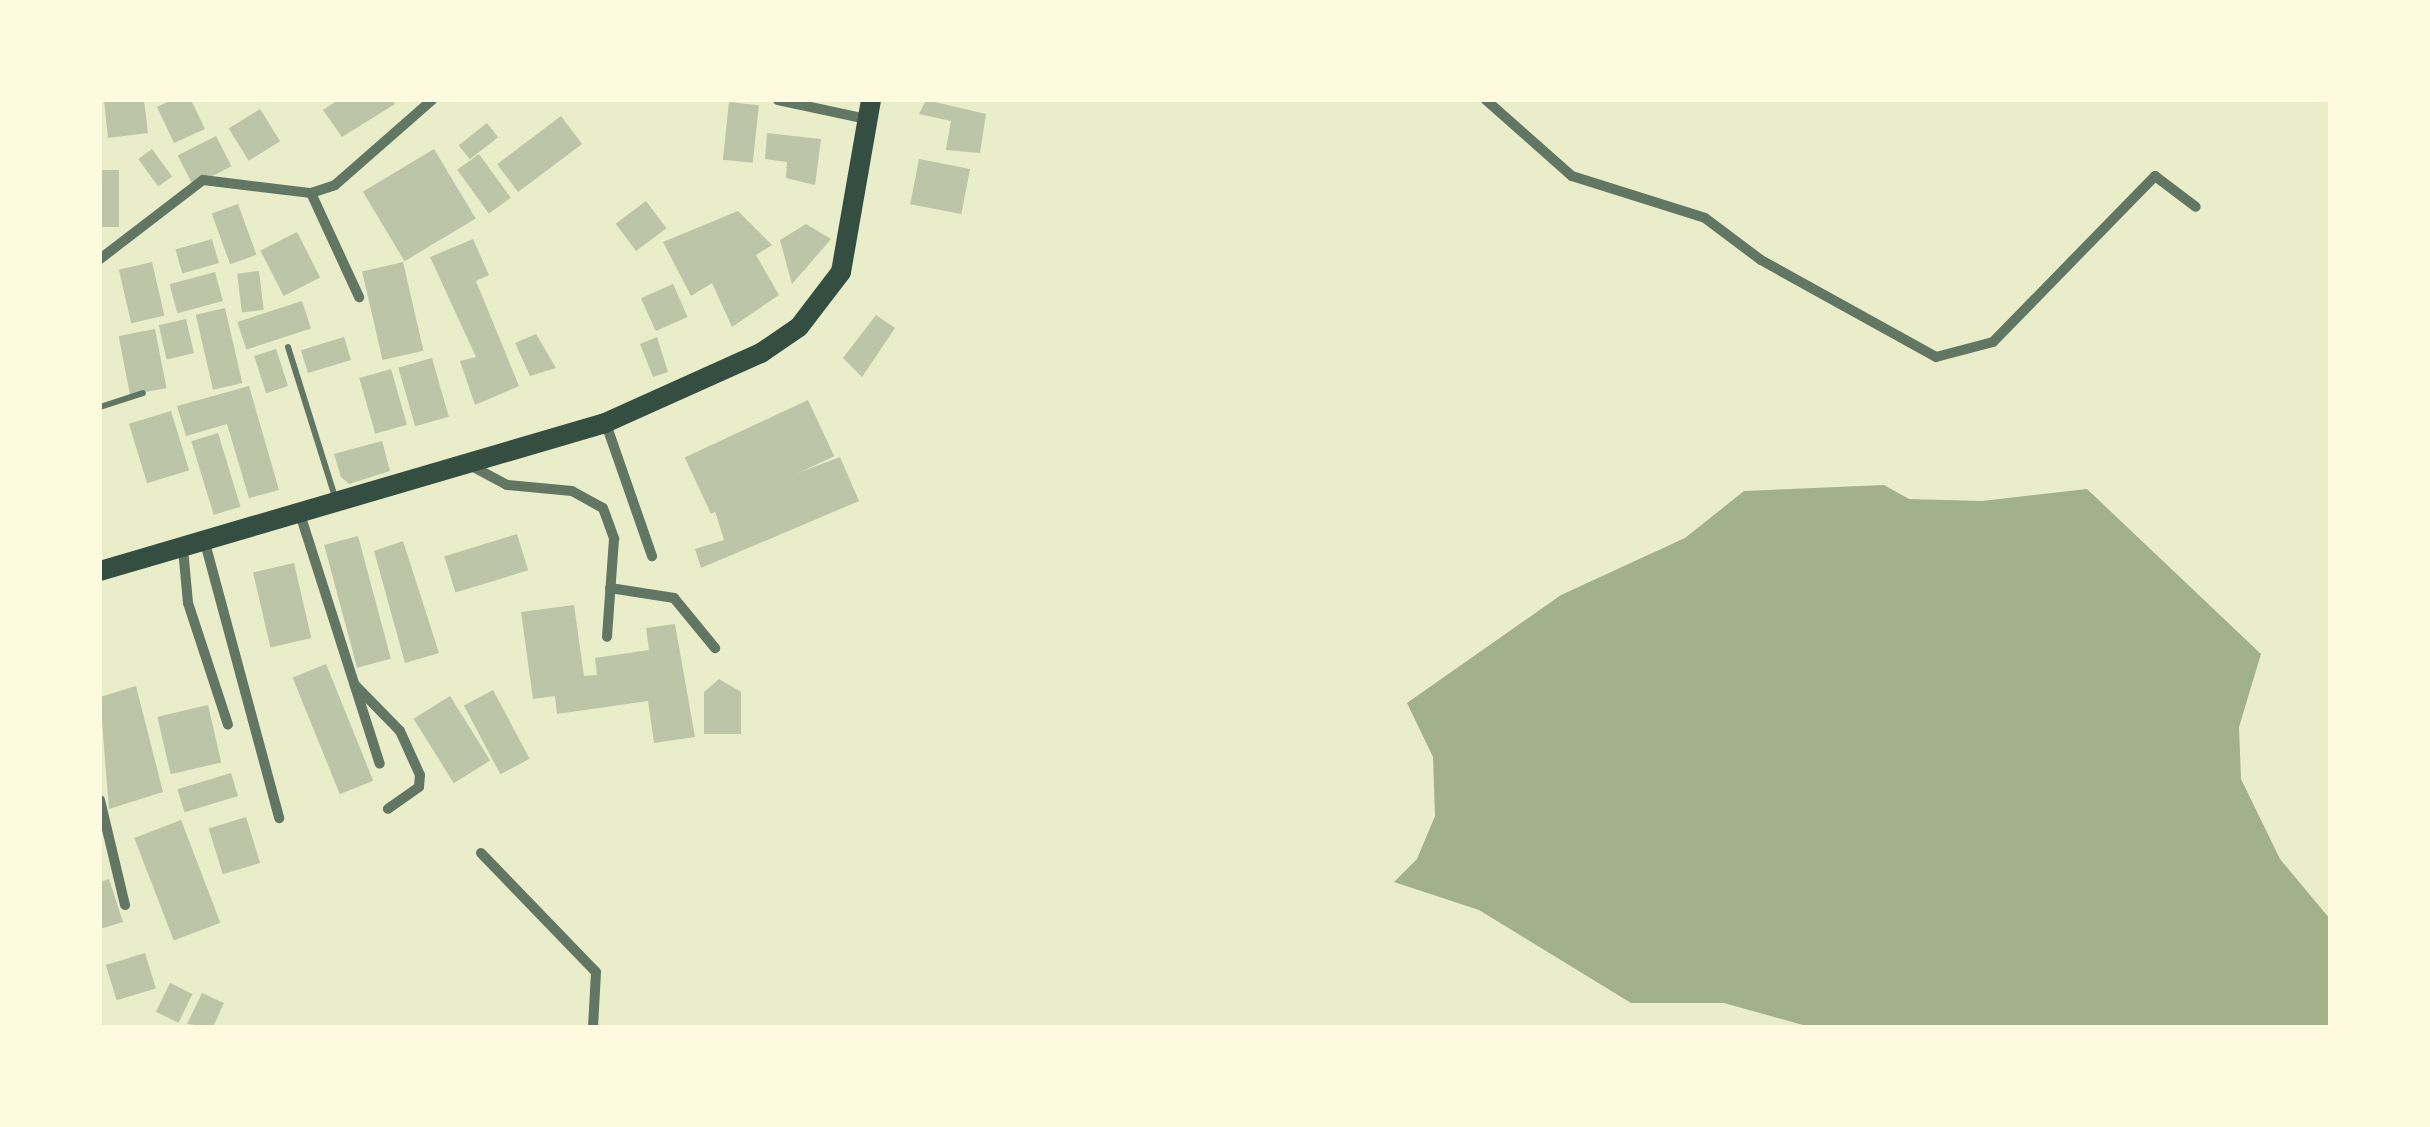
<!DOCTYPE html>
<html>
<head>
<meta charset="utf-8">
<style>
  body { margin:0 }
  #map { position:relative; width:2430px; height:1127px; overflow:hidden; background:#e9edc9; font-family:Spectral,serif }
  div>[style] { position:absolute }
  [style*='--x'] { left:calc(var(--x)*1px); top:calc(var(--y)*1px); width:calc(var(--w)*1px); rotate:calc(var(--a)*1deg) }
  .water>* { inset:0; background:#a3b18a }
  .building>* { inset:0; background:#bcc5a7; transform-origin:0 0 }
  .service>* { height:6px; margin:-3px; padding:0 3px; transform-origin:3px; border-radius:3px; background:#617663 }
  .minor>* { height:10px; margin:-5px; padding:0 5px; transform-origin:5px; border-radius:5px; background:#617663 }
  .trunk>* { height:20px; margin:-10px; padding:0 10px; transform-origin:10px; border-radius:10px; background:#344e41 }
  span { translate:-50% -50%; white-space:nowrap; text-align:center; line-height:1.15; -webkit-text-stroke:9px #fefae0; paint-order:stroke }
  .frame { position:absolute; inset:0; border:102px solid #fefae0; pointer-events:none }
</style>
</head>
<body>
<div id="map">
  <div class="water">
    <i style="clip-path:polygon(1884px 485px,1909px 499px,1982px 501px,2087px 489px,2261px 654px,2239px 727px,2241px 779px,2280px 859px,2330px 919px,2330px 1027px,1810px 1027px,1724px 1003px,1631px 1003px,1479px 910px,1394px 882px,1417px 859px,1435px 816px,1433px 757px,1407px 703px,1561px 595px,1685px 538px,1744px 491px)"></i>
  </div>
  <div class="building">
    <i style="clip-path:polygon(104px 100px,144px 100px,148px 133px,108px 138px)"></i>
    <i style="clip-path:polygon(171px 100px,191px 100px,205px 129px,174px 143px,157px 107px)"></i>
    <i style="clip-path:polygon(338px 100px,392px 100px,395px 104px,342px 137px,323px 110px)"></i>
    <i style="clip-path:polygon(926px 100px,986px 114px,980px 153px,946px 150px,951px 121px,919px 114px)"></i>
    <i style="left:729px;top:102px;width:30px;height:58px;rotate:6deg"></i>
    <i style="left:260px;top:109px;width:38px;height:37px;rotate:58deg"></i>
    <i style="left:561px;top:116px;width:35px;height:80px;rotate:53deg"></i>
    <i style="left:487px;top:123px;width:18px;height:36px;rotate:52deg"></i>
    <i style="clip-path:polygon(767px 133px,821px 139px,815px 185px,786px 178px,787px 162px,765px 159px)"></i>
    <i style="left:216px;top:136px;width:34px;height:43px;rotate:63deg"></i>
    <i style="left:152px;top:149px;width:34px;height:17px;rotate:54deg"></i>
    <i style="left:434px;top:149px;width:81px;height:83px;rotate:59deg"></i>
    <i style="left:479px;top:154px;width:54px;height:27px;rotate:54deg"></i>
    <i style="left:919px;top:159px;width:52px;height:46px;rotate:11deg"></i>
    <i style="left:100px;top:170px;width:19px;height:57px"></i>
    <i style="left:646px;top:201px;width:34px;height:38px;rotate:53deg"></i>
    <i style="left:238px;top:204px;width:54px;height:28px;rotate:70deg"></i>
    <i style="clip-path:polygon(738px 211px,772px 245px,756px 255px,779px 295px,732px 327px,712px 283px,691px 296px,663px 242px)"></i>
    <i style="clip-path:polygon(806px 224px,831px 239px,792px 284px,780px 240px)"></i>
    <i style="left:297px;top:232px;width:51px;height:41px;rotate:63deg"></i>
    <i style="left:212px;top:239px;width:25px;height:38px;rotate:74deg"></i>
    <i style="clip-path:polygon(473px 239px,489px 275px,476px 281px,519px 386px,475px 405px,460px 361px,476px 357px,430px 257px)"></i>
    <i style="left:152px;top:262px;width:55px;height:34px;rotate:77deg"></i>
    <i style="left:403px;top:262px;width:91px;height:42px;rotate:77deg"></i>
    <i style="left:259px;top:271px;width:39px;height:22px;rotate:83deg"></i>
    <i style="left:215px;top:272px;width:30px;height:47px;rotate:75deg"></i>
    <i style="left:673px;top:284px;width:36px;height:35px;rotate:66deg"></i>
    <i style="left:302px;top:301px;width:29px;height:68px;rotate:72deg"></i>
    <i style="left:225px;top:308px;width:77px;height:30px;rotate:77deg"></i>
    <i style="clip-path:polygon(876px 315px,895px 328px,862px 377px,843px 358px)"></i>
    <i style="left:186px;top:319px;width:35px;height:28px;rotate:77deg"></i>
    <i style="left:155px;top:329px;width:60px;height:37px;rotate:79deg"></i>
    <i style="clip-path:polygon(536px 334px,556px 368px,530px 376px,515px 343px)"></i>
    <i style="left:344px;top:337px;width:24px;height:45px;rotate:73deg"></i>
    <i style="clip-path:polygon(657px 337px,668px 372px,653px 377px,640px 344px)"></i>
    <i style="left:276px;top:349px;width:39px;height:23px;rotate:72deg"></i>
    <i style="left:432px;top:358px;width:61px;height:35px;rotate:74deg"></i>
    <i style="left:391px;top:369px;width:58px;height:33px;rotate:74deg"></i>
    <i style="clip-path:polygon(249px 386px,279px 490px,249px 498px,227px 424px,186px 436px,177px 406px)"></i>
    <i style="left:808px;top:400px;width:62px;height:136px;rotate:65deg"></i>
    <i style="left:171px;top:411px;width:62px;height:44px;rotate:73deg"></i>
    <i style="left:218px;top:433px;width:77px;height:28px;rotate:73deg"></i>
    <i style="clip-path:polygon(382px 441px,390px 471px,349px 484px,341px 477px,334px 454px)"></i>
    <i style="clip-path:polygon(840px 457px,859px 501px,701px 568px,695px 549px,724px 540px,713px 505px)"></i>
    <i style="left:517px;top:534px;width:38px;height:76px;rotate:73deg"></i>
    <i style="left:358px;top:536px;width:127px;height:35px;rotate:75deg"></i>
    <i style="clip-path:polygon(403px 541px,439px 653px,405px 663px,374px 551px)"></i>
    <i style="left:294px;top:563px;width:77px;height:42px;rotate:77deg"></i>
    <i style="clip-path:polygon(574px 605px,584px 676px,597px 675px,595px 658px,649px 650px,646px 628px,675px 624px,695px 737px,654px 743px,648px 701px,557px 714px,555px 696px,533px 699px,521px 612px)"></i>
    <i style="left:326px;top:664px;width:126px;height:36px;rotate:68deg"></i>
    <i style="clip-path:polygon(719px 679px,741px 692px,741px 734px,704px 734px,704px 692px)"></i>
    <i style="clip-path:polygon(136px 686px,163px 792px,109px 809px,100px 697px)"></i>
    <i style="left:493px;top:690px;width:78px;height:33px;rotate:62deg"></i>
    <i style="left:450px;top:696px;width:76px;height:43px;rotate:58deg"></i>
    <i style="left:208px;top:705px;width:59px;height:52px;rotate:77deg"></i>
    <i style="left:231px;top:773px;width:24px;height:56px;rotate:73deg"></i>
    <i style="left:246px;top:817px;width:48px;height:39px;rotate:73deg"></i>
    <i style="left:181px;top:820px;width:110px;height:50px;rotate:69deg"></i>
    <i style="clip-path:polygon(109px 879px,123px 922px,100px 929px,100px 882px)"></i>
    <i style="left:145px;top:953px;width:37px;height:41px;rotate:73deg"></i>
    <i style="left:170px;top:983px;width:25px;height:32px;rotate:26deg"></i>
    <i style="clip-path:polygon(202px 993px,224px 1003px,213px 1027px,187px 1024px)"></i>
  </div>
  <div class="service">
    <i style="--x:288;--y:347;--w:160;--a:72.6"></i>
    <i style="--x:100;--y:407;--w:45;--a:-18"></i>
  </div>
  <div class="minor">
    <i style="--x:778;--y:100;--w:91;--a:12.1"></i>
    <i style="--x:1486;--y:100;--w:115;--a:41.5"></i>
    <i style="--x:1572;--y:176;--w:139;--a:17.5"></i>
    <i style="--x:1705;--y:218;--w:70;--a:36.9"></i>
    <i style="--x:1761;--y:260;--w:200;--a:29"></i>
    <i style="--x:1936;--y:357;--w:59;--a:-14.7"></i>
    <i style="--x:1993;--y:342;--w:232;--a:-45.7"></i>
    <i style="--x:2155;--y:176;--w:51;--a:37.1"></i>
    <i style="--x:311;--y:193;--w:115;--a:65.2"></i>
    <i style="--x:100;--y:259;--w:130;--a:-37.5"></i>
    <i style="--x:203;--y:180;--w:109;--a:6.9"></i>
    <i style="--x:311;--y:193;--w:25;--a:-18"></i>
    <i style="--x:335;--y:185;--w:129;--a:-41.2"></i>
    <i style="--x:606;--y:424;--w:140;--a:70.8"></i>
    <i style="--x:468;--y:464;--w:44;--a:28.3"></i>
    <i style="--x:507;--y:485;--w:65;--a:5.3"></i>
    <i style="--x:572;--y:491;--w:35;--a:29"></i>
    <i style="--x:603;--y:508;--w:33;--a:70"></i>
    <i style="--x:614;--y:539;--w:98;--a:94.1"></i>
    <i style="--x:300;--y:514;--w:262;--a:72.3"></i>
    <i style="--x:205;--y:543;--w:285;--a:74.9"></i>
    <i style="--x:183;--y:549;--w:54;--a:84.7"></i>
    <i style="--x:188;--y:603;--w:128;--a:71.8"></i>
    <i style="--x:610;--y:588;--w:65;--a:8.9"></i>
    <i style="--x:674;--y:598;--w:65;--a:50.6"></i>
    <i style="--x:355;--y:685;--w:64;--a:45.6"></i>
    <i style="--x:400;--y:731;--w:48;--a:65.6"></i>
    <i style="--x:420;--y:775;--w:12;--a:95"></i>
    <i style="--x:419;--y:787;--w:38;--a:145"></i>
    <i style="--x:100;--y:800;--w:108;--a:76.6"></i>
    <i style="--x:481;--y:853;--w:165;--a:46"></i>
    <i style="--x:596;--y:972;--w:55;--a:93.1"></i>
  </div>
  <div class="trunk">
    <i style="--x:100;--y:571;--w:526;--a:-16.33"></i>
    <i style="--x:605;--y:423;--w:171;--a:-24.2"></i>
    <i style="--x:761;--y:353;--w:46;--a:-34.4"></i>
    <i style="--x:799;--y:327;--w:69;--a:-52.6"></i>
    <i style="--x:841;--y:272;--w:175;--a:-80.1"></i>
  </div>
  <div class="frame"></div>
</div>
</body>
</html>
